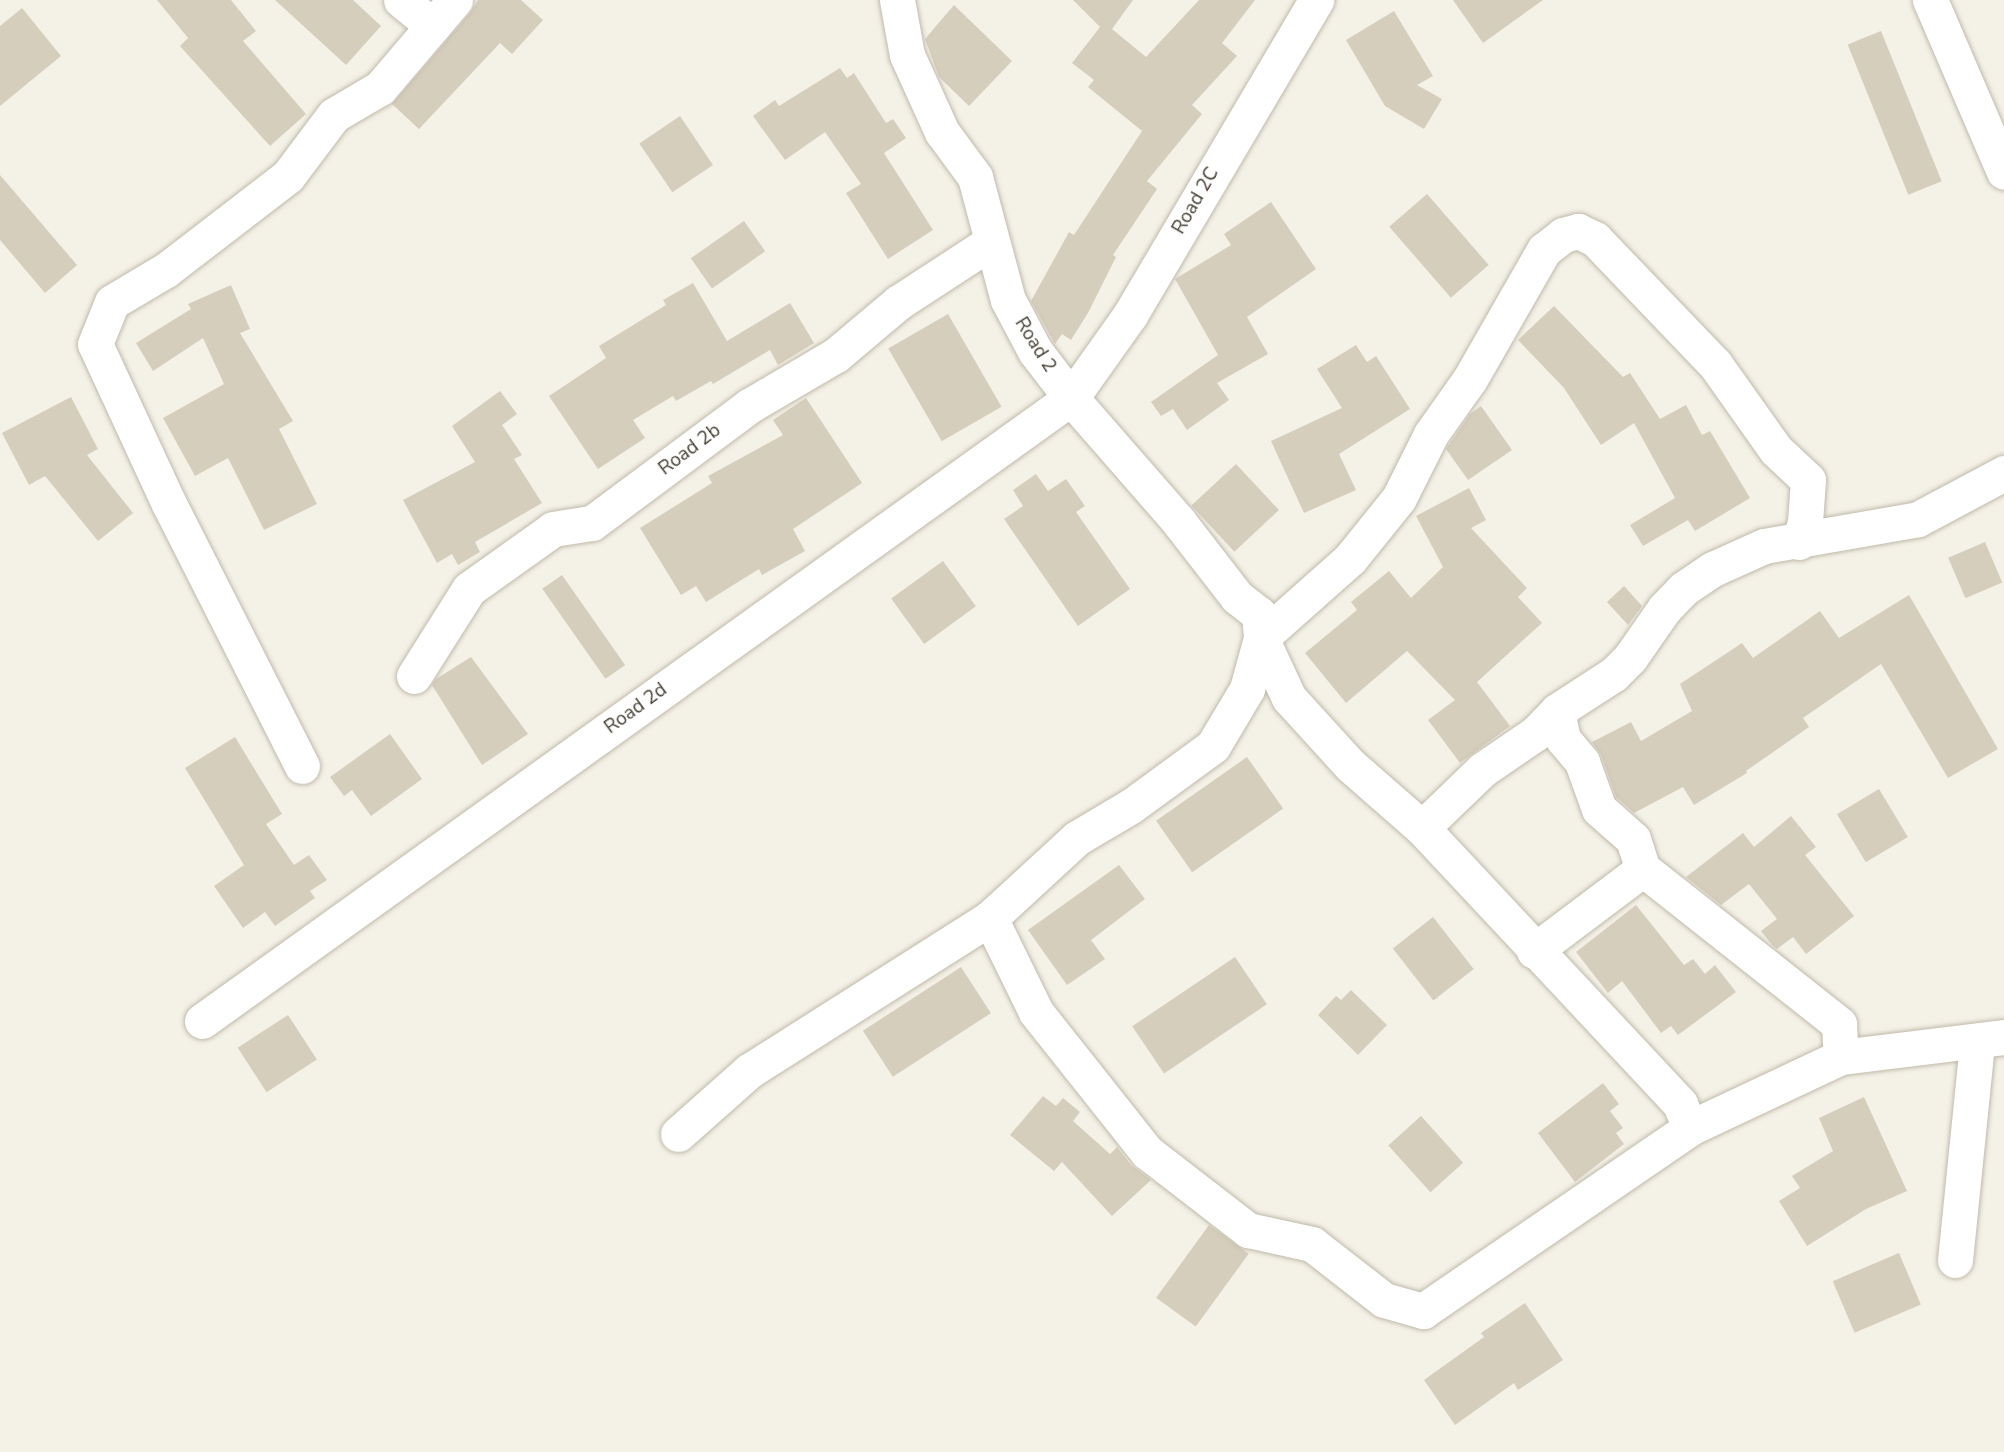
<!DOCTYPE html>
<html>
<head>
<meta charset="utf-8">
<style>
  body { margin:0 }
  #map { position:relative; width:2004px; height:1452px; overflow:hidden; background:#f4f1e7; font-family:"Nunito Sans",sans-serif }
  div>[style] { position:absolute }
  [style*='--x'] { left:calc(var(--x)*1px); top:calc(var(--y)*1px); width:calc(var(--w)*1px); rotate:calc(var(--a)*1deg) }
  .building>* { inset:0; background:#d6cebc; transform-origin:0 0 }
  .roads { filter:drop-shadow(0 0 2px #c0baa9) drop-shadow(0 0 2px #c0baa9) }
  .minor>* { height:35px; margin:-17.5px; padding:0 17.5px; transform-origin:17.5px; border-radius:17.5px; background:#fff }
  span { translate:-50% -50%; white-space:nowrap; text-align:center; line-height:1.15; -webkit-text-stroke:5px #fff; paint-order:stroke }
  .street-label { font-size:19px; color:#484236 }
</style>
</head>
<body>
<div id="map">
  <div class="building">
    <i style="clip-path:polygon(157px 0,231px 0,256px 31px,243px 41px,306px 114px,270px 146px,180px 46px,188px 38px)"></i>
    <i style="clip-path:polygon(275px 0,353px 0,381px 26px,346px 65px)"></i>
    <i style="clip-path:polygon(478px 0,521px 0,543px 20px,512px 54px,500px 43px,419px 129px,392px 104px,470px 13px)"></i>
    <i style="clip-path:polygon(1073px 0,1133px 0,1112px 29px,1146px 57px,1199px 0,1255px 0,1222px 43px,1237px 56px,1192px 105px,1202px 114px,1147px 181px,1157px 189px,1113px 255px,1116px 257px,1088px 313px,1071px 340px,1062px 334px,1055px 344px,1031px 301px,1069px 232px,1074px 235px,1142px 131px,1088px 87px,1094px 80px,1072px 63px,1100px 27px)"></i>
    <i style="clip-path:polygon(1453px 0,1543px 0,1483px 43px)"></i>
    <i style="clip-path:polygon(954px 5px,1012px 61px,969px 106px,939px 77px,925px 39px)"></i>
    <i style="clip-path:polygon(22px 8px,61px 56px,0 106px,0 26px)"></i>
    <i style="clip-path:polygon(1394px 11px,1433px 76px,1417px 85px,1442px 99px,1424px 129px,1385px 106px,1346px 40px)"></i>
    <i style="left:1881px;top:31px;width:162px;height:36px;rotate:68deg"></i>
    <i style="clip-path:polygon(840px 68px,847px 78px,854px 73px,886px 123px,893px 119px,906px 138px,884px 153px,933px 230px,888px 259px,846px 193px,861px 184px,825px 132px,785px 160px,753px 116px,775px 100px,779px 106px)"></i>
    <i style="left:680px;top:116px;width:59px;height:49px;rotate:56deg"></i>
    <i style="clip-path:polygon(0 175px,77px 265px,45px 293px,0 240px)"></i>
    <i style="left:1427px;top:194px;width:94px;height:50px;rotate:49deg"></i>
    <i style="clip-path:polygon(1271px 202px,1316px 269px,1247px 317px,1268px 354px,1217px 383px,1229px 400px,1187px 430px,1173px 409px,1161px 416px,1151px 402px,1218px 355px,1175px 279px,1231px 245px,1224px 234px)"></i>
    <i style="left:744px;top:221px;width:37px;height:65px;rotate:55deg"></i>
    <i style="clip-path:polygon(693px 283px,727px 341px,790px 303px,814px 343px,778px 365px,770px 350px,713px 384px,711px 381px,676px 401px,673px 396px,633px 420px,645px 438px,598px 469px,549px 396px,606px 358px,599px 346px,666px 305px,663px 300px)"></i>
    <i style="clip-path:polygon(231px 285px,250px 329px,240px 333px,293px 421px,279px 429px,317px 504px,264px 530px,228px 458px,195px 476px,163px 418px,224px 384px,203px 338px,153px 371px,136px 343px,191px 309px,188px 304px)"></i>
    <i style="clip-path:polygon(1554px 306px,1623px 377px,1630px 373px,1660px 419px,1686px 405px,1702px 435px,1710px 431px,1750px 498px,1695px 531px,1688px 520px,1643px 546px,1630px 525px,1675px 498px,1634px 423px,1601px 445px,1564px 388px,1518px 340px)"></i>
    <i style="left:948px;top:314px;width:107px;height:69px;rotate:60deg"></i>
    <i style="clip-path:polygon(1356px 345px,1367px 362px,1376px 356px,1410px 409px,1339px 454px,1356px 490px,1304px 513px,1271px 441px,1342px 408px,1317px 369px)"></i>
    <i style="clip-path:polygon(500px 391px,517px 414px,502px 425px,522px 455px,514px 459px,542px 503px,475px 542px,480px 552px,458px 565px,452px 554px,437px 563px,403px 500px,475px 462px,452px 426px)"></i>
    <i style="clip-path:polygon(71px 397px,98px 449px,87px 455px,133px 513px,98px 541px,45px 476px,29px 485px,2px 433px)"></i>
    <i style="clip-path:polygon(806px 398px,862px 483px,793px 529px,805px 551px,762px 575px,759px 569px,706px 602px,696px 586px,681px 595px,640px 528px,712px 483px,708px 476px,783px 435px,773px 420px)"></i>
    <i style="clip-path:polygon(1481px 406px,1512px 450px,1468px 480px,1446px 449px,1470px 414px)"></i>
    <i style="left:1236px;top:464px;width:63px;height:61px;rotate:47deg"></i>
    <i style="clip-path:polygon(1036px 474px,1048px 491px,1066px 479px,1085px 506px,1076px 512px,1130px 589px,1078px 626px,1004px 519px,1023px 506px,1013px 490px)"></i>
    <i style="clip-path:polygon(1469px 488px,1486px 520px,1471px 528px,1527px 588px,1518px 597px,1542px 623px,1477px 682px,1510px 726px,1460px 763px,1428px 720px,1455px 700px,1407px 651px,1346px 703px,1305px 653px,1357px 610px,1351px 602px,1389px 571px,1411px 598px,1443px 567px,1416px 516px)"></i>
    <i style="left:1985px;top:542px;width:44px;height:40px;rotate:67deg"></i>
    <i style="left:943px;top:561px;width:56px;height:64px;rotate:54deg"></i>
    <i style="left:562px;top:575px;width:110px;height:24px;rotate:55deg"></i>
    <i style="clip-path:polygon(1624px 586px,1642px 606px,1628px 625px,1607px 602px)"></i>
    <i style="clip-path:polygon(1909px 595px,1998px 749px,1948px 778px,1881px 664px,1803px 718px,1809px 727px,1746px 771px,1747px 773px,1694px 805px,1683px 787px,1634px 813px,1616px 797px,1601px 755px,1592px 742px,1631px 722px,1641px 741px,1692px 711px,1680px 684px,1742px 643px,1753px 658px,1820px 611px,1839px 638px)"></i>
    <i style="clip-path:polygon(471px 657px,528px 734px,482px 765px,432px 685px,436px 679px)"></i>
    <i style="clip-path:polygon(390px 734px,422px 779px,371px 816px,352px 790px,344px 796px,330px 777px)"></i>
    <i style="clip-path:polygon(235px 737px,282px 814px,266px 824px,294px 865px,309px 855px,327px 880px,310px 891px,315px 898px,275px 926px,265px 912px,243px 928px,214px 886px,244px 865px,185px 768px)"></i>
    <i style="left:1247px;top:757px;width:63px;height:111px;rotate:55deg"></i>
    <i style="left:1879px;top:789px;width:56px;height:49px;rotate:59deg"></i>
    <i style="clip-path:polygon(1791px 816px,1816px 847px,1805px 855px,1854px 916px,1806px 954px,1793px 937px,1777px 949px,1772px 945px,1761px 931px,1777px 919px,1749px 884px,1721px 905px,1686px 877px,1743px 833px,1754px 847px)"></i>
    <i style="clip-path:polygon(1119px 865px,1145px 899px,1091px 940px,1105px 959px,1067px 985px,1028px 930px)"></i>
    <i style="clip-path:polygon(1636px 905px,1684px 965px,1693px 959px,1705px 974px,1715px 965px,1736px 992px,1678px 1035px,1671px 1026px,1661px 1033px,1622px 981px,1608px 993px,1576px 952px)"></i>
    <i style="left:1433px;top:917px;width:66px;height:51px;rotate:52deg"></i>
    <i style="left:1235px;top:957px;width:57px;height:124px;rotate:56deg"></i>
    <i style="left:961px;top:967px;width:55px;height:117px;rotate:57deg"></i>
    <i style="clip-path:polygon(1351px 990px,1387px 1025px,1358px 1055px,1318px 1015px,1336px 996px,1341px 1000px)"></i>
    <i style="left:288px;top:1015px;width:53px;height:60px;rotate:57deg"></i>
    <i style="clip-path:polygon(1603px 1083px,1619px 1104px,1610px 1111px,1623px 1128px,1616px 1133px,1624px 1144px,1575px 1182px,1538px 1133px)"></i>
    <i style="clip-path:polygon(1043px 1096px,1056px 1106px,1063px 1098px,1080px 1112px,1073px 1121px,1110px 1154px,1117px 1147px,1131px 1165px,1151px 1180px,1112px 1216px,1062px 1162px,1054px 1171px,1010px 1135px)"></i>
    <i style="clip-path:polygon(1864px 1097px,1907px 1191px,1866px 1209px,1807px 1246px,1779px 1201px,1800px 1188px,1792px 1176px,1833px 1151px,1819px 1118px)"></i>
    <i style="left:1421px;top:1116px;width:63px;height:44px;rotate:48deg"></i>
    <i style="left:1209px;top:1225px;width:49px;height:90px;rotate:36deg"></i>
    <i style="left:1899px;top:1253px;width:56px;height:72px;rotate:67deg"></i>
    <i style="clip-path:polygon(1525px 1303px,1563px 1360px,1518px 1390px,1514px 1383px,1455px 1425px,1424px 1380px,1484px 1337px,1481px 1333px)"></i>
  </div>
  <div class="roads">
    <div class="minor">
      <i style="--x:401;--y:0;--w:41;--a:39.1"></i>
      <i style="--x:897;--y:0;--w:56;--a:79.7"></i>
      <i style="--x:907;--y:55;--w:85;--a:65.6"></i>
      <i style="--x:942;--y:132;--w:56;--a:53.7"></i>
      <i style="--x:975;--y:177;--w:127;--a:75"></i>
      <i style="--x:1008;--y:300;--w:58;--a:62.1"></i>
      <i style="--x:1035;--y:351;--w:59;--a:52.5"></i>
      <i style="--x:1071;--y:398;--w:164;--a:48.9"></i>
      <i style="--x:1179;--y:522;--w:95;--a:52.3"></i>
      <i style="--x:1237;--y:597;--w:28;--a:38"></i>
      <i style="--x:1259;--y:614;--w:24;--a:85"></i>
      <i style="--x:1261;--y:638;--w:66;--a:65"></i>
      <i style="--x:1289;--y:698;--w:91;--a:47.7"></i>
      <i style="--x:1350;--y:765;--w:96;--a:41.2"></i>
      <i style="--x:1422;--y:828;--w:378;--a:46.9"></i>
      <i style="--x:1680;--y:1104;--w:26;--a:67"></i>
      <i style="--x:1930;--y:0;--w:187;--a:66.7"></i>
      <i style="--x:414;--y:676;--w:103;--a:-57.7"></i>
      <i style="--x:469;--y:589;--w:103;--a:-35.5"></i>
      <i style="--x:553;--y:529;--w:39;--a:-9"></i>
      <i style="--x:592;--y:523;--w:196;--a:-36.7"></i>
      <i style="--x:749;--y:406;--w:101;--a:-30.4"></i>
      <i style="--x:836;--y:355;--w:82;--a:-40.1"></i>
      <i style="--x:899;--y:302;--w:110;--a:-33.1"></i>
      <i style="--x:1557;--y:711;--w:29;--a:78"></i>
      <i style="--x:1563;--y:739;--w:30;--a:50"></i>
      <i style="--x:1582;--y:762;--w:50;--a:70.1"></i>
      <i style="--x:1599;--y:809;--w:45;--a:41.4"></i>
      <i style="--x:1633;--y:839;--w:32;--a:72"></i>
      <i style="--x:1643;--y:869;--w:250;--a:38.3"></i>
      <i style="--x:1839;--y:1024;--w:33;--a:87"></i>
      <i style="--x:1841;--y:1057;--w:164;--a:-7"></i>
      <i style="--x:302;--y:766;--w:294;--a:-116.9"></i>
      <i style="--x:169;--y:504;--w:176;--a:-114.8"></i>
      <i style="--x:95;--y:344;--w:45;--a:-68"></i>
      <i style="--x:112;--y:302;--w:63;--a:-30.7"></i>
      <i style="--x:166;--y:270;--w:154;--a:-37.6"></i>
      <i style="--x:288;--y:176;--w:76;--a:-53"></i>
      <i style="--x:334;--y:115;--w:53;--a:-30.4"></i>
      <i style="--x:380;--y:88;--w:116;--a:-49.6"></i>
      <i style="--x:1422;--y:828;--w:83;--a:-44"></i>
      <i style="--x:1482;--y:770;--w:65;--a:-34.4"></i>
      <i style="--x:1536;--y:733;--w:30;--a:-46"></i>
      <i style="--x:1557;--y:711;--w:68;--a:-33"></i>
      <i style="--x:1614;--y:674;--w:23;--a:-45"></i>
      <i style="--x:1630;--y:658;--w:60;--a:-55.2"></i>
      <i style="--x:1664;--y:609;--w:28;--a:-46"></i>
      <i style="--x:1683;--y:589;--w:36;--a:-34"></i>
      <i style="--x:1713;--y:569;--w:56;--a:-24.3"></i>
      <i style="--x:1764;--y:546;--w:156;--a:-9.9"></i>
      <i style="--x:1918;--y:519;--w:98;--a:-28.1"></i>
      <i style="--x:990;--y:918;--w:118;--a:-42.6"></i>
      <i style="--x:1077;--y:838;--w:63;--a:-30.7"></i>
      <i style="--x:1131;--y:806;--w:102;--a:-36.2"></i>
      <i style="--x:1213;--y:746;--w:66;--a:-59.2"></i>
      <i style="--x:1247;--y:689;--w:53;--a:-74.6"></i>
      <i style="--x:1261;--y:638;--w:119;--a:-41.6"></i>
      <i style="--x:1350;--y:559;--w:78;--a:-51.2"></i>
      <i style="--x:1399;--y:498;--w:72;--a:-63.4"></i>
      <i style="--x:1431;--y:434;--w:67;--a:-54.7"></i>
      <i style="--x:1470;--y:379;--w:149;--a:-60.2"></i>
      <i style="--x:1544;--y:250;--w:24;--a:-38"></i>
      <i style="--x:1563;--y:235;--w:16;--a:-15"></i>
      <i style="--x:1578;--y:231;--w:19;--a:25"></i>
      <i style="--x:1595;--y:239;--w:173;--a:46.2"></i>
      <i style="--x:1715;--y:364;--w:105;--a:54.7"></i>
      <i style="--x:1776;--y:450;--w:44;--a:43.2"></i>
      <i style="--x:1808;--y:480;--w:42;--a:94.1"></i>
      <i style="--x:1805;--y:522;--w:21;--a:107"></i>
      <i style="--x:1534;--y:951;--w:136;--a:-37"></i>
      <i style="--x:202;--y:1021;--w:1069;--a:-35.64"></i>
      <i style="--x:1071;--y:398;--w:102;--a:-54.6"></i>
      <i style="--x:1130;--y:315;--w:366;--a:-59.4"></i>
      <i style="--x:678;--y:1134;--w:95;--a:-41.6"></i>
      <i style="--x:749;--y:1071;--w:285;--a:-32.4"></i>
      <i style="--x:990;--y:918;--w:105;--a:63.9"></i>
      <i style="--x:1036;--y:1012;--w:179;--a:51.6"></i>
      <i style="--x:1147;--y:1152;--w:128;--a:37.7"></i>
      <i style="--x:1248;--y:1230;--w:66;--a:12.3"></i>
      <i style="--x:1312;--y:1244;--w:91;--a:37.9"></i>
      <i style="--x:1384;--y:1300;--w:41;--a:15.8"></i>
      <i style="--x:1423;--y:1311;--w:324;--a:-34.4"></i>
      <i style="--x:1690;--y:1128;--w:167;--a:-25.2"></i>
      <i style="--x:1955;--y:1260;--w:219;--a:-84.2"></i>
    </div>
  </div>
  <div class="street-label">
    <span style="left:1196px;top:201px;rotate:-60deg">Road 2C</span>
    <span style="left:1035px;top:345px;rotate:58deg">Road 2</span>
    <span style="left:690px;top:450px;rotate:-37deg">Road 2b</span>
    <span style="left:636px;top:709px;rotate:-36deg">Road 2d</span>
  </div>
</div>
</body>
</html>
